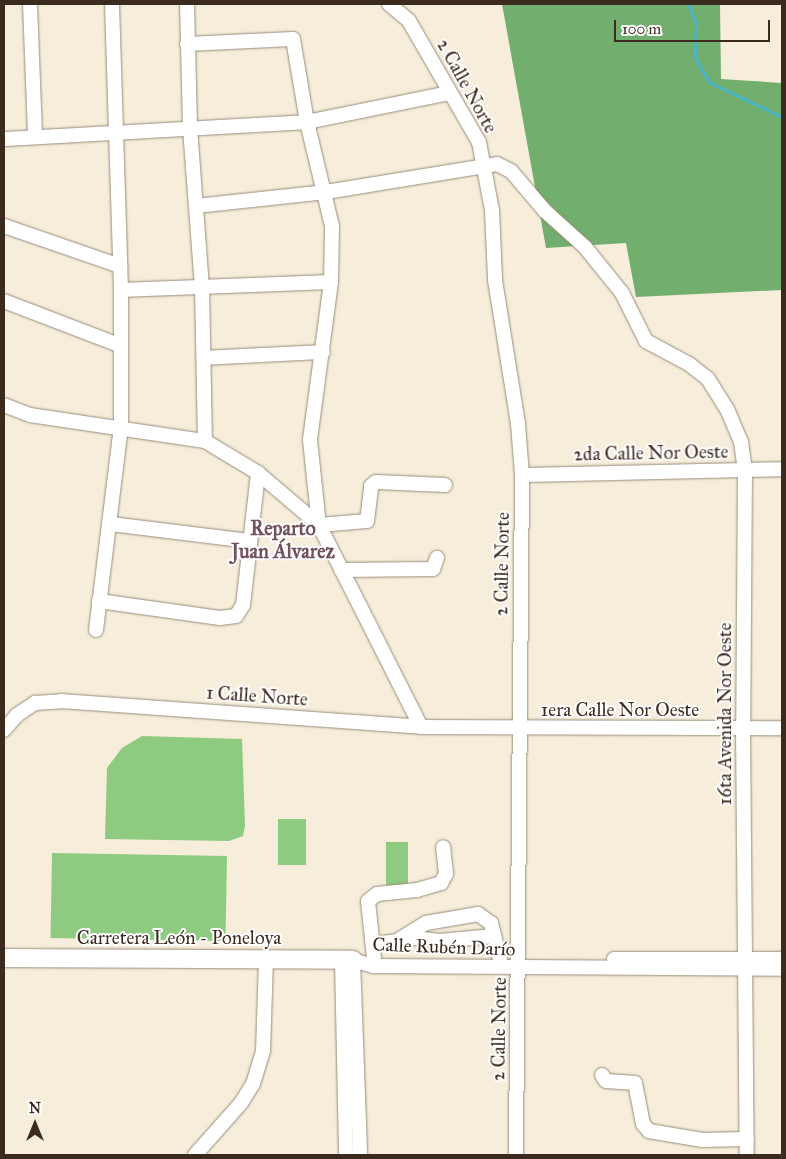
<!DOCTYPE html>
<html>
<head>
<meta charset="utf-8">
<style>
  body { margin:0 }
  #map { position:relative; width:786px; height:1159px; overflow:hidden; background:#f6edda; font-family:"IM FELL Great Primer",serif }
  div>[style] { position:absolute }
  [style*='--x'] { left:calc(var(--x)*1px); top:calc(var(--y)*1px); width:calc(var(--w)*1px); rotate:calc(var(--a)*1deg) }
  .green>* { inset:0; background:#8eca7f; transform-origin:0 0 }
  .forest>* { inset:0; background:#72ae6e }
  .stream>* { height:3px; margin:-1.5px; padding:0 1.5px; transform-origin:1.5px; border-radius:1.5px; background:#4bb6c9 }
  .roads { filter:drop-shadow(0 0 1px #988c7c) drop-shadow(0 0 1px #988c7c) }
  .minor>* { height:14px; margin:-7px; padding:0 7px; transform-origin:7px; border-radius:7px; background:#fff }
  .major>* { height:18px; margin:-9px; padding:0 9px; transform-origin:9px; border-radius:9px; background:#fff }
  span { translate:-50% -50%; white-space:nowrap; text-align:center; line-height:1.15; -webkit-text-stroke:4px #fff; paint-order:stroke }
  .street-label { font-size:19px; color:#3b2a1e }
  .neighbourhood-label { font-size:20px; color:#73525c; font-weight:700 }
  .frame { position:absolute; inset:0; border:5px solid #3b2a1e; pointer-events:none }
  .north { position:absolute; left:10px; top:1099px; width:50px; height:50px; -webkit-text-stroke:4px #fff; paint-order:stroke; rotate:0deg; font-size:14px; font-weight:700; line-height:20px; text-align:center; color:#3b2a1e }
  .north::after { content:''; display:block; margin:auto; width:18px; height:22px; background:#3b2a1e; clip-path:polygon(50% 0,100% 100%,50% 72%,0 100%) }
  .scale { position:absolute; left:614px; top:20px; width:156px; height:22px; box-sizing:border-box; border:2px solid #3b2a1e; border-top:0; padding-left:6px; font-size:15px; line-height:18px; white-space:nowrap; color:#3b2a1e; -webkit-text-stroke:4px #fff; paint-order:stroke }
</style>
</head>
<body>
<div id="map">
  <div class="green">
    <i style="clip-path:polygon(142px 736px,242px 739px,245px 826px,243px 836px,229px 841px,105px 839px,107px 768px,122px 748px)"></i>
    <i style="left:278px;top:819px;width:28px;height:46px"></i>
    <i style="left:386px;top:842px;width:22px;height:43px"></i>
    <i style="left:52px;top:853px;width:175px;height:85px;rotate:1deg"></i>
  </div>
  <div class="forest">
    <i style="clip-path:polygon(502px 4px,720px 4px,721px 79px,782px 83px,782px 290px,636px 297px,626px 243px,546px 248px)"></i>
  </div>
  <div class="stream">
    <i style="--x:688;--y:4;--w:21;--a:67"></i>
    <i style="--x:696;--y:23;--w:35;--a:92"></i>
    <i style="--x:695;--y:58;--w:28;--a:60"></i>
    <i style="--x:709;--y:82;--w:81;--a:25.6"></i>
  </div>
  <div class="roads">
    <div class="minor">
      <i style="--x:30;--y:4;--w:133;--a:87.8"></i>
      <i style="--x:187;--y:4;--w:124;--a:88.6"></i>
      <i style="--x:190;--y:128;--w:159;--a:85.7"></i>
      <i style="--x:202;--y:287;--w:154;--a:88.9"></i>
      <i style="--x:389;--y:4;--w:26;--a:40"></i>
      <i style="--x:409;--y:21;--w:140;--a:60"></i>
      <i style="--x:479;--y:142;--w:69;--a:79.2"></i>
      <i style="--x:492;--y:210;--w:70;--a:87.5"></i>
      <i style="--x:495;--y:280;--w:146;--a:80.9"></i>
      <i style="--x:518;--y:424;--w:51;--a:85.5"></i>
      <i style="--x:522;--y:475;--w:680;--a:90.51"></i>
      <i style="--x:187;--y:44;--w:106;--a:-2.7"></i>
      <i style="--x:293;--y:39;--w:84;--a:80.4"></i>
      <i style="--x:307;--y:122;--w:107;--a:76.5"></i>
      <i style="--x:332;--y:226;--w:56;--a:91"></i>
      <i style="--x:331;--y:282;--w:159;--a:97.6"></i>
      <i style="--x:310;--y:440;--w:85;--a:84"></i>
      <i style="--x:319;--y:525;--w:48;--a:-4.8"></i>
      <i style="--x:367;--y:521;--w:35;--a:-83"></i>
      <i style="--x:371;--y:486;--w:6;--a:-39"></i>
      <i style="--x:376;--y:482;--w:69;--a:2.5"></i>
      <i style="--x:4;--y:139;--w:303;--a:-3.2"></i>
      <i style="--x:307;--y:122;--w:145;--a:-11.5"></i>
      <i style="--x:196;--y:206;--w:131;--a:-6.1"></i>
      <i style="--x:326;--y:192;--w:173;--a:-9.3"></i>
      <i style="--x:497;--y:164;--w:16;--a:27"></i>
      <i style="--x:511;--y:171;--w:52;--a:49.6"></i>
      <i style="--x:545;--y:211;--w:54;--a:42"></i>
      <i style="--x:585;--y:247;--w:59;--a:51.2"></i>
      <i style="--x:622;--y:293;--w:54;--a:63.4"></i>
      <i style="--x:646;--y:341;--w:49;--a:28.1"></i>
      <i style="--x:689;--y:364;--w:24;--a:38"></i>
      <i style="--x:708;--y:379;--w:36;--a:58"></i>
      <i style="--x:727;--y:409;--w:36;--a:67"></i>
      <i style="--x:741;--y:442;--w:27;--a:82"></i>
      <i style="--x:745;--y:469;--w:260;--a:90.4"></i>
      <i style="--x:743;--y:729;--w:426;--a:89.5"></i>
      <i style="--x:4;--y:226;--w:123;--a:19"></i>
      <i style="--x:121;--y:290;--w:210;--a:-2.2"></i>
      <i style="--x:4;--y:301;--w:125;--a:21"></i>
      <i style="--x:204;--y:358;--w:119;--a:-2.9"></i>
      <i style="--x:4;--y:405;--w:28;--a:21"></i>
      <i style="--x:30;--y:415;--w:177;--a:8.5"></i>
      <i style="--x:205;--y:441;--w:62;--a:31.1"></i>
      <i style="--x:258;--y:473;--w:80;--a:40.4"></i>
      <i style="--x:319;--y:525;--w:226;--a:63.2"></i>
      <i style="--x:522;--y:475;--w:260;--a:-1.3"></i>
      <i style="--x:111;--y:524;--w:139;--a:7"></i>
      <i style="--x:341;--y:570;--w:92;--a:-0.6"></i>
      <i style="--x:433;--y:569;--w:12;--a:-70"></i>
      <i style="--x:99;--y:601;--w:122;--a:8"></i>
      <i style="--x:220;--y:618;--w:16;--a:-7"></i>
      <i style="--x:236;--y:616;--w:13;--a:-58"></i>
      <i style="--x:243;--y:605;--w:133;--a:-83.5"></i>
      <i style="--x:96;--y:630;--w:205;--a:-83"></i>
      <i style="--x:121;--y:427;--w:137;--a:-90"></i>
      <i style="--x:121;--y:290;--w:286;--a:-91.8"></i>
      <i style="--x:4;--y:730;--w:20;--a:-49"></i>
      <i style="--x:17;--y:715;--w:22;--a:-34"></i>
      <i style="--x:35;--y:703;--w:26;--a:-4"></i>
      <i style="--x:61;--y:701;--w:361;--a:4.1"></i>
      <i style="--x:421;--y:727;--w:361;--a:0.2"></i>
      <i style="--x:406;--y:937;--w:33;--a:7"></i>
      <i style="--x:439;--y:941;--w:55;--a:-5.2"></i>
      <i style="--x:373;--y:944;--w:24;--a:-7"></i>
      <i style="--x:397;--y:941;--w:34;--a:-32"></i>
      <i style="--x:426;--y:923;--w:53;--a:-9.8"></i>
      <i style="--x:478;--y:914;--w:16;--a:35"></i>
      <i style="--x:491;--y:923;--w:37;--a:76"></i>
      <i style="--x:374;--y:958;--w:57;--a:-96"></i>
      <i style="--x:368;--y:901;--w:11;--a:-38"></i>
      <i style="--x:377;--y:894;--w:40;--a:-5.7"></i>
      <i style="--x:417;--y:890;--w:25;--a:-16"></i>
      <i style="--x:441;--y:883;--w:10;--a:-61"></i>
      <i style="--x:446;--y:874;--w:27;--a:-96"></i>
      <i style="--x:614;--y:959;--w:168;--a:0"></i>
      <i style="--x:353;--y:960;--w:21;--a:17"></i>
      <i style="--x:373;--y:966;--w:409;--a:0.4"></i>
      <i style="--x:353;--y:960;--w:195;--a:87.9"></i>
      <i style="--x:342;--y:961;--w:194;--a:88.8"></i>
      <i style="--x:602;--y:1075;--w:7;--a:56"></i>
      <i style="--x:606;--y:1081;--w:29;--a:4"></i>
      <i style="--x:635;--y:1083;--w:42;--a:79"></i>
      <i style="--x:643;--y:1124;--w:9;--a:49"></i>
      <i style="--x:649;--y:1131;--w:54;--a:9.6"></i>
      <i style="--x:702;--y:1140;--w:45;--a:-1.3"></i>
      <i style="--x:195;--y:1155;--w:69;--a:-48.5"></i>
      <i style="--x:241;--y:1103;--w:22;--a:-58"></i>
      <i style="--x:253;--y:1084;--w:34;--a:-73"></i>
      <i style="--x:263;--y:1051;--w:92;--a:-88.1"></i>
    </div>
    <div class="major">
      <i style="--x:4;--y:958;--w:349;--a:0.3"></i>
    </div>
  </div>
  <div class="street-label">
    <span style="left:467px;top:86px;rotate:61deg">2 Calle Norte</span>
    <span style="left:651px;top:453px;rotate:-1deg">2da Calle Nor Oeste</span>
    <span style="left:502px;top:564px;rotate:-89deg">2 Calle Norte</span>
    <span style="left:257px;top:696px;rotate:4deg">1 Calle Norte</span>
    <span style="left:620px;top:710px">1era Calle Nor Oeste</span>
    <span style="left:725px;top:714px;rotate:-90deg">16ta Avenida Nor Oeste</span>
    <span style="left:179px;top:938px">Carretera León - Poneloya</span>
    <span style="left:444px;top:947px;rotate:2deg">Calle Rubén Darío</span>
    <span style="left:499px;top:1029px;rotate:-89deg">2 Calle Norte</span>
  </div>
  <div class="neighbourhood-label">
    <span style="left:283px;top:540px">Reparto<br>Juan Álvarez</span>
  </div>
  <div class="frame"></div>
  <div class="north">N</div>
  <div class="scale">100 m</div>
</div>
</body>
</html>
